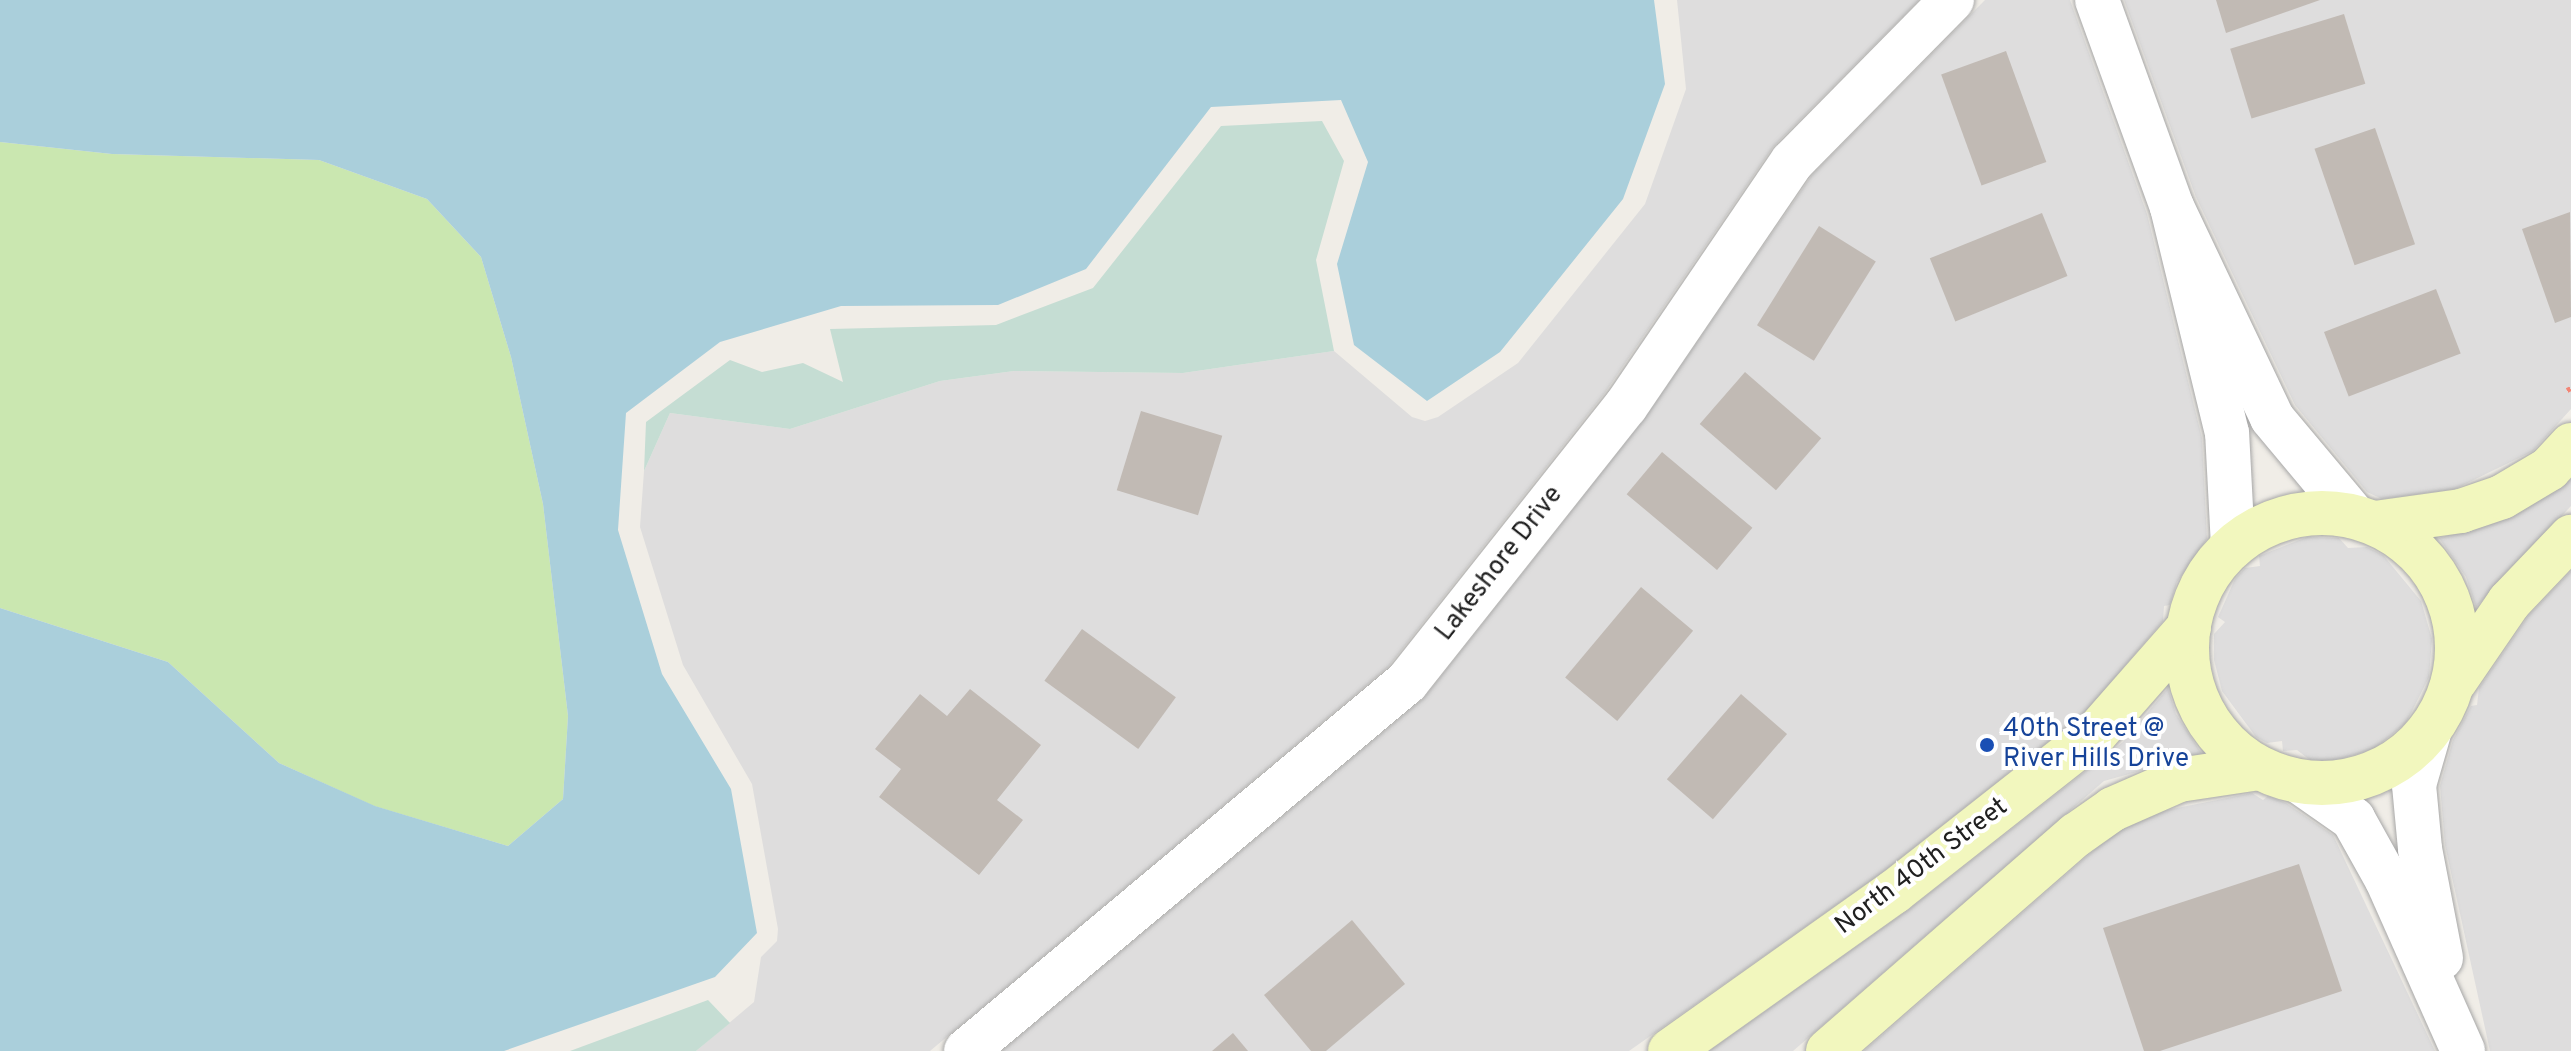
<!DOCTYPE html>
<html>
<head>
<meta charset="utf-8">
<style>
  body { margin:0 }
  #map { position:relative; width:2571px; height:1051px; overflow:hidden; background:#f0ede7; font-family:Overpass,sans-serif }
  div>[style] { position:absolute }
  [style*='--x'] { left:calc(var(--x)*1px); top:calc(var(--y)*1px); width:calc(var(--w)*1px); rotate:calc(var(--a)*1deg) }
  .residential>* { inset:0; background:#dedddd }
  .grass>* { inset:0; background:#cae7b0 }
  .wetland>* { inset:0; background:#c5ddd3 }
  .water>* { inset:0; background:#aacfdb }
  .building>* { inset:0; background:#c1bab4; transform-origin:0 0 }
  .path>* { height:5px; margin-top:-2.5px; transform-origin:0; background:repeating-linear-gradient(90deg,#f38575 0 4px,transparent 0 8px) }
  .roads { filter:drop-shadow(0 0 2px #a7a7a7) drop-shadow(0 0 2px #a7a7a7) }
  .minor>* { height:44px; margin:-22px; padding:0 22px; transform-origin:22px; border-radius:22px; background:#fff }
  .tertiary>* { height:44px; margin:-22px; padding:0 22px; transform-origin:22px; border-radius:22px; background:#fff }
  .secondary>* { height:44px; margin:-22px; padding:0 22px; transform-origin:22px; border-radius:22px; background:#f2f7be }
  .secondary>.ring { margin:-22px; padding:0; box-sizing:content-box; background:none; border:44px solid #f2f7be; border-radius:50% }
  .dots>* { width:22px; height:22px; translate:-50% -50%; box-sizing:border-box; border:4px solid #fff; border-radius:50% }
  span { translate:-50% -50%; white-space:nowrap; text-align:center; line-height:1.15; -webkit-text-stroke:8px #fff; paint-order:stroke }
  .street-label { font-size:26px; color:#202020 }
  .transit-label { font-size:26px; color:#164399 }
  .left { translate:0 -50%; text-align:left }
</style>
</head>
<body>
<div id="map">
  <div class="residential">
    <i style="clip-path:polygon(1677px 0,1919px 0,1773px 147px,1604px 394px,1388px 667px,930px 1051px,696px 1051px,754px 1002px,761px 957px,777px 941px,778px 929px,752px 784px,683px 665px,640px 527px,644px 471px,670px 413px,790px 429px,940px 381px,1014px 371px,1183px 373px,1334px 351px,1412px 417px,1425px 421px,1438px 417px,1518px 363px,1645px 204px,1686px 89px)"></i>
    <i style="clip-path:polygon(1985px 0,2070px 0,2147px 214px,2202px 438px,2207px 539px,2177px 582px,2170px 605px,2164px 606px,2163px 621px,2085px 713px,1879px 875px,1629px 1051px,1002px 1051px,1423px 699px,1645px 418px,1812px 175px)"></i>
    <i style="clip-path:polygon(2124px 0,2571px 0,2571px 409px,2533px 451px,2455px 489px,2382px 499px,2367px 492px,2295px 405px,2196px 197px)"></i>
    <i style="clip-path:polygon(2571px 479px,2571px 506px,2476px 607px,2466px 577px,2439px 538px,2510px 518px)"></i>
    <i style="clip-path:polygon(2307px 537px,2339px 538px,2348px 548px,2367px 547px,2383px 555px,2421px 601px,2432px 639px,2429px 677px,2406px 723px,2374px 749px,2334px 761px,2310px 760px,2297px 750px,2283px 751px,2282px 741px,2267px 743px,2256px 737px,2222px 691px,2214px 660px,2214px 634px,2225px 622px,2218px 617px,2235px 579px,2245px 568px,2260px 566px,2259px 556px)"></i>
    <i style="clip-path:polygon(2571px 571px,2571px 1051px,2490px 1051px,2445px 845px,2440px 786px,2453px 740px,2471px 706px,2477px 705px,2479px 688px,2529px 615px)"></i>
    <i style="clip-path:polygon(2168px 688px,2176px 714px,2202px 754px,2104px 781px,1793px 1051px,1709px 1051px,1908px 910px,2123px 742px)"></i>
    <i style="clip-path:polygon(2252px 793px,2263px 800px,2268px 796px,2286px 803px,2333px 835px,2435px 1051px,1864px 1051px,2132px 817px)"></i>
  </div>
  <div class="grass">
    <i style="clip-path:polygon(0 142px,112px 154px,319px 160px,427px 199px,481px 257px,511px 357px,543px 504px,568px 716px,563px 799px,508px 846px,374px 806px,279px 763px,168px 662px,0 608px)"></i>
  </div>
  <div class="wetland">
    <i style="clip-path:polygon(1322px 121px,1344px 161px,1316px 260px,1334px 351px,1183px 373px,1014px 371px,940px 381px,790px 429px,670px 413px,644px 471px,646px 422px,730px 360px,762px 372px,803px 363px,843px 382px,830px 329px,996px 325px,1093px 288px,1221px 126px)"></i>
    <i style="clip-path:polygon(708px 1000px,730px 1023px,696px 1051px,570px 1051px)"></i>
  </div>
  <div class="water">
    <i style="clip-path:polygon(0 0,1654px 0,1665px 84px,1623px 199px,1500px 352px,1427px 401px,1354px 345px,1337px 264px,1368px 162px,1341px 100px,1211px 107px,1086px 269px,998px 305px,841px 306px,720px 342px,626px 413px,618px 530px,662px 674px,731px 789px,757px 933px,715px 977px,504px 1051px,0 1051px,0 608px,168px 662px,279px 763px,375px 806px,508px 846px,563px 799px,568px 716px,543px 504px,511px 357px,481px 257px,427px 199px,319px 160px,112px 154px,0 142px)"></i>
  </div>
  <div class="building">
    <i style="clip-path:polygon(2216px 0,2320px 0,2226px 33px)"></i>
    <i style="left:2344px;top:14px;width:73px;height:119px;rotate:73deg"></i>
    <i style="left:2006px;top:51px;width:118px;height:69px;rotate:70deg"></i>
    <i style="left:2375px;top:128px;width:123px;height:64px;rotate:71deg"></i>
    <i style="clip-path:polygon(2570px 212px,2571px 317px,2555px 323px,2522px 229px)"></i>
    <i style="left:2042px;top:213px;width:68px;height:121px;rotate:68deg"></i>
    <i style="left:1819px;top:226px;width:67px;height:117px;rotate:32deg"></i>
    <i style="left:2436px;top:289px;width:69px;height:120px;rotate:69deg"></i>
    <i style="left:1745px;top:372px;width:101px;height:69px;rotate:41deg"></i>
    <i style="left:1141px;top:411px;width:85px;height:83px;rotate:17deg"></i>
    <i style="left:1662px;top:452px;width:118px;height:55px;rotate:40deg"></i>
    <i style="left:1641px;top:587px;width:68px;height:118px;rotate:40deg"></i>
    <i style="left:1082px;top:629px;width:116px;height:64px;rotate:36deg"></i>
    <i style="clip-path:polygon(970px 689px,1041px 745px,997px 800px,1023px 820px,979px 875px,879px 797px,901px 769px,875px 749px,920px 694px,947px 716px)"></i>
    <i style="left:1741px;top:694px;width:61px;height:113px;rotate:41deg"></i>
    <i style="clip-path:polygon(2299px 864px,2342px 991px,2160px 1051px,2144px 1051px,2103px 928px)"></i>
    <i style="clip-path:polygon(1352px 920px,1405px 984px,1326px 1051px,1311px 1051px,1264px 995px)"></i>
    <i style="clip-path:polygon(1233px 1033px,1248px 1051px,1212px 1051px)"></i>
  </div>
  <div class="path">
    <i style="--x:2567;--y:390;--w:4;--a:-27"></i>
  </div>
  <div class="roads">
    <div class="minor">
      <i style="--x:2097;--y:0;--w:220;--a:70.1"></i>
      <i style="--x:2233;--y:546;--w:113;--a:-93"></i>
      <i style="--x:2227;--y:433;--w:233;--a:-103.7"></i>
      <i style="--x:2172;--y:207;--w:233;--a:64.6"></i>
      <i style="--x:2272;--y:418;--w:128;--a:50.1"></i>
      <i style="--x:966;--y:1051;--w:575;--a:-39.92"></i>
      <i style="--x:1407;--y:682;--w:352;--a:-51.6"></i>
      <i style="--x:1626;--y:406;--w:295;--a:-55.8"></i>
      <i style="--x:1792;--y:162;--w:228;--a:-45.4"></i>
    </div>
    <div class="tertiary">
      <i style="--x:2429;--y:733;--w:54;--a:106.1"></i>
      <i style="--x:2414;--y:785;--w:64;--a:84.6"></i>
      <i style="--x:2420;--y:849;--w:111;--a:79.1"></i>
      <i style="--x:2300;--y:782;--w:65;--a:34.9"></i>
      <i style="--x:2353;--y:819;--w:70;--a:60.9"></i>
      <i style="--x:2387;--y:880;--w:187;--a:66"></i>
    </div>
    <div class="secondary">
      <i class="ring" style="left:2187px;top:513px;width:226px;height:226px"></i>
      <i style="--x:2375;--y:523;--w:87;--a:-7.9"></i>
      <i style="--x:2461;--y:511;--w:43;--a:-18.9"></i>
      <i style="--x:2502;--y:497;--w:55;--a:-30.8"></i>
      <i style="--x:2549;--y:469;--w:33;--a:-47"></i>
      <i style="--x:2455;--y:681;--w:96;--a:-55.6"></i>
      <i style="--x:2509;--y:602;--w:90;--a:-46.4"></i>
      <i style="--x:1670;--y:1051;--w:275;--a:-35.4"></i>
      <i style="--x:1894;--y:892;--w:257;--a:-38.2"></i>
      <i style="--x:2096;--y:733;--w:141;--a:-48.7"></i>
      <i style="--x:1828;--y:1051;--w:329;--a:-41.1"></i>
      <i style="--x:2076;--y:835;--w:45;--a:-35.1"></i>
      <i style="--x:2113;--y:809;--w:72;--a:-23.7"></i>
      <i style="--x:2179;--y:780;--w:81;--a:-8.5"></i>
    </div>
  </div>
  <div class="dots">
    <i style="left:1987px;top:745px;background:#1a4fb4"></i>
  </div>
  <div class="street-label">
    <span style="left:1500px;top:564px;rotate:-52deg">Lakeshore Drive</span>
    <span style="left:1922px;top:867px;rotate:-37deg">North 40th Street</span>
  </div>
  <div class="transit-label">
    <span class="left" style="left:2003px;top:745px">40th Street @<br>River Hills Drive</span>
  </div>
</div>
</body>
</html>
